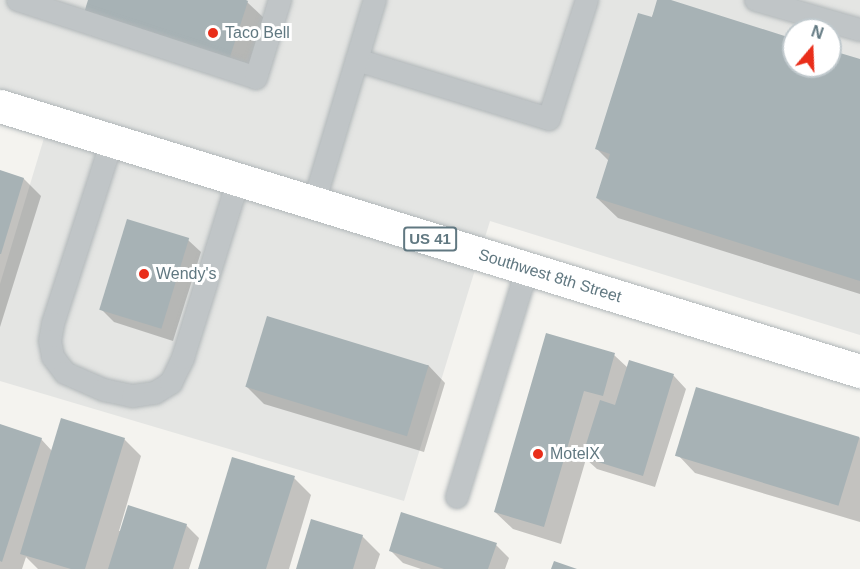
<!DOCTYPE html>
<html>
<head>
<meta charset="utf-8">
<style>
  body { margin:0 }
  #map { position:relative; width:860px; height:569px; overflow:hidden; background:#f4f3ef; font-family:Arial,sans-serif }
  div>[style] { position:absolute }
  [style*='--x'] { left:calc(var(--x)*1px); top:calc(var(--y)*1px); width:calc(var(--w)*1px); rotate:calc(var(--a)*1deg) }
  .built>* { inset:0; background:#e4e5e3 }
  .shadow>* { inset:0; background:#0003 }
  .building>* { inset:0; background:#a7b2b5; transform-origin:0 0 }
  .roads { filter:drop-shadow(0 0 2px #b1b7b9) drop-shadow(0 0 2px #b1b7b9) }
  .service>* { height:22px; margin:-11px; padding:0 11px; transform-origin:11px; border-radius:11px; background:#c0c5c7 }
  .primary>* { height:33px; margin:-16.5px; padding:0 16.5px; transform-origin:16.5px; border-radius:16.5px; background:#fff }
  .dots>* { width:16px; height:16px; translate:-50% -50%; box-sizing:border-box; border:3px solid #fff; border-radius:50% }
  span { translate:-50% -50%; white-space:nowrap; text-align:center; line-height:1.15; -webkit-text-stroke:6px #fff; paint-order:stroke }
  .shield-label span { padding:2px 4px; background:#fff; border:2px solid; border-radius:4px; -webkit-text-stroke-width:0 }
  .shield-label { font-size:15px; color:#617881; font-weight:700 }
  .poi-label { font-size:16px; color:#617881 }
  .left { translate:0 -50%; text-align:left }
  .street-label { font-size:16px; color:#617881 }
  .north { position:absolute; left:782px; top:18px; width:60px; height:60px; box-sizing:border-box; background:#fff; border:2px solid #c0c9cd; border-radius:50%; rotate:19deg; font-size:16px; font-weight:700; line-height:24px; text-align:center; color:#617881 }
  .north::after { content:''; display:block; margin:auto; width:21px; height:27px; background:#e92e1a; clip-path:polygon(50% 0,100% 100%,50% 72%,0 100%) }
</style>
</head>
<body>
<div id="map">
  <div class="built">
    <i style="clip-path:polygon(evenodd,0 0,860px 0,860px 335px,490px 221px,404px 501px,0 381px,0 284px,44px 138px,0 125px,0 0,794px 30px,830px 30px,830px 66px,794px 66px,794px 30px)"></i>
  </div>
  <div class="shadow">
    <i style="clip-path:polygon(90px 0,241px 0,247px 2px,265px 19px,246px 76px)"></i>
    <i style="clip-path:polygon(659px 0,794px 40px,794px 66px,830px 66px,830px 51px,860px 61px,860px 294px,618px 218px,597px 198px,609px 161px,597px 149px)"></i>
    <i style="clip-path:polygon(0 172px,24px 179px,41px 196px,0 327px)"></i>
    <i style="clip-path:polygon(188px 240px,201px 252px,173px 341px,114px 322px,101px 309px)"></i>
    <i style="clip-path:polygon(547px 335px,614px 355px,628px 368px,630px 362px,674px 376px,686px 389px,655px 487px,597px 469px,586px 459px,561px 544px,513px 529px,495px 512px)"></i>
    <i style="clip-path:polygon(428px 365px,445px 383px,424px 452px,264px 404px,247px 387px)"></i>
    <i style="clip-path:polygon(0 426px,41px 439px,52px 451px,124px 439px,141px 456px,119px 531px,186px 525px,199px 538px,189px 569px,38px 569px,26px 557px,22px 569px,0 569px)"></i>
    <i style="clip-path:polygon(860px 438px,860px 522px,695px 473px,678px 455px)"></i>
    <i style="clip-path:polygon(294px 478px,311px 495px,289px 569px,199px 569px)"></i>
    <i style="clip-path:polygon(362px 536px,380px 554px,375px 569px,298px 569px)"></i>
    <i style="clip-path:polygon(496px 545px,509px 558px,505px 569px,421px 569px,403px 563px,390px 550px)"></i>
  </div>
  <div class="building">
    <i style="clip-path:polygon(88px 0,246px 0,248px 1px,229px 60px,84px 13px)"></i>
    <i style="clip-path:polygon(657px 0,671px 0,794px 39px,794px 66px,830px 66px,830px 50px,860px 59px,860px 281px,596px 198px,610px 154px,595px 149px,638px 13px,652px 17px)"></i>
    <i style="clip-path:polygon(0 170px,24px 178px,1px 254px,0 254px)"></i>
    <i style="left:127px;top:219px;width:65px;height:95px;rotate:17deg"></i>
    <i style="left:267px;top:316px;width:169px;height:74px;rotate:17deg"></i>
    <i style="clip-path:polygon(546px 333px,615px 353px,603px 396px,584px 391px,544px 527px,494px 512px)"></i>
    <i style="clip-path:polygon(629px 360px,674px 374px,643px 476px,582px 457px,600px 400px,615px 405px)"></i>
    <i style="left:696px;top:387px;width:171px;height:72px;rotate:17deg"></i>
    <i style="clip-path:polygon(61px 418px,125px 438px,85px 569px,71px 569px,20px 554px)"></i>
    <i style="clip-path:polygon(0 424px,42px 438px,2px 562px,0 561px)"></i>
    <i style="clip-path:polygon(232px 457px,295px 476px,266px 569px,198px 569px)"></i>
    <i style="clip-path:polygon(128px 505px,187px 524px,173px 569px,108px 569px)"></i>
    <i style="clip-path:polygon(401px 512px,497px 543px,488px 569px,444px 569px,389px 551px)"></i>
    <i style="clip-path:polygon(311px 519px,363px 535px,353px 569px,296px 569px)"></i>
    <i style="clip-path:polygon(554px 561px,577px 569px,551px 569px)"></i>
  </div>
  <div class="roads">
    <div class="service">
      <i style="--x:18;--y:0;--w:250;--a:18.1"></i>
      <i style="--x:256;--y:78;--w:82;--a:-72.9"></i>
      <i style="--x:756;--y:0;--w:108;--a:16.1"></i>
      <i style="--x:357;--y:60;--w:201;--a:17.1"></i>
      <i style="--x:549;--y:119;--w:125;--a:-72.3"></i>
      <i style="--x:112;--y:141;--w:192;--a:107.9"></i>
      <i style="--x:53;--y:324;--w:17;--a:100"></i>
      <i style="--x:50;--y:341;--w:16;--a:79"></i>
      <i style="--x:53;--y:357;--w:20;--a:53"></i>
      <i style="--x:65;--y:373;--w:43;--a:23.6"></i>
      <i style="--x:104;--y:390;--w:30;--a:12"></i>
      <i style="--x:133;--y:396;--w:22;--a:-8"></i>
      <i style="--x:155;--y:393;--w:19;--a:-32"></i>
      <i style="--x:171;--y:383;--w:28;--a:-64"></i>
      <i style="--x:183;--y:358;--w:185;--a:-72.7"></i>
      <i style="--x:314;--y:203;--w:212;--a:-73.3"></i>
      <i style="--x:457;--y:497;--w:239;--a:-72.9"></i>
    </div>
    <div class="primary">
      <i style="--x:0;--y:106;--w:900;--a:17.13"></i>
    </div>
  </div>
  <div class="dots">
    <i style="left:213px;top:33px;background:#e92e1a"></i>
    <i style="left:144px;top:274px;background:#e92e1a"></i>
    <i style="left:538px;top:454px;background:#e92e1a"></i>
  </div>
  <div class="shield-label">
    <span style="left:430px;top:239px">US 41</span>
  </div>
  <div class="poi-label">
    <span class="left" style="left:225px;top:33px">Taco Bell</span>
    <span class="left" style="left:156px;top:274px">Wendy's</span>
    <span class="left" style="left:550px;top:454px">MotelX</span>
  </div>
  <div class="street-label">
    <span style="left:550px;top:276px;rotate:17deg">Southwest 8th Street</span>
  </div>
  <div class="north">N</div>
</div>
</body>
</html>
